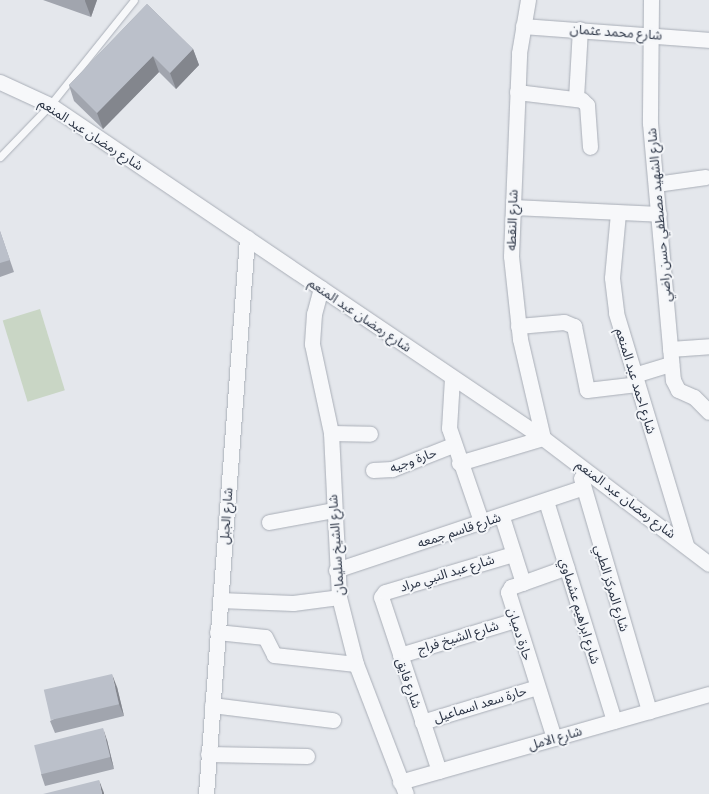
<!DOCTYPE html>
<html>
<head>
<meta charset="utf-8">
<style>
  body { margin:0 }
  #map { position:relative; width:709px; height:794px; overflow:hidden; background:#e4e7ec; font-family:Ubuntu,"Noto Sans Arabic",sans-serif }
  div>[style] { position:absolute }
  [style*='--x'] { left:calc(var(--x)*1px); top:calc(var(--y)*1px); width:calc(var(--w)*1px); rotate:calc(var(--a)*1deg) }
  .green>* { inset:0; background:#c9d6c5; transform-origin:0 0 }
  .roads { filter:drop-shadow(0 0 1px #a9aeb7) drop-shadow(0 0 1px #a9aeb7) }
  .lane>* { height:7px; margin:-3.5px; padding:0 3.5px; transform-origin:3.5px; border-radius:3.5px; background:#f7f8fa }
  .street>* { height:15px; margin:-7.5px; padding:0 7.5px; transform-origin:7.5px; border-radius:7.5px; background:#f7f8fa }
  .wall>* { inset:0; background:#a1a5ae }
  .shaded-wall>* { inset:0; background:#83868d }
  .building>* { inset:0; background:#bbc0ca; transform-origin:0 0 }
  span { translate:-50% -50%; white-space:nowrap; text-align:center; line-height:1.15; -webkit-text-stroke:4px #f4f6f9; paint-order:stroke }
  .street-label { font-size:13px; color:#2b3445 }
</style>
</head>
<body>
<div id="map">
  <div class="green">
    <i style="left:40px;top:309px;width:85px;height:39px;rotate:73deg"></i>
  </div>
  <div class="roads">
    <div class="lane">
      <i style="--x:0;--y:157;--w:72;--a:-46.1"></i>
      <i style="--x:50;--y:105;--w:134;--a:-51.3"></i>
    </div>
    <div class="street">
      <i style="--x:651;--y:0;--w:123;--a:90.5"></i>
      <i style="--x:650;--y:123;--w:258;--a:84.9"></i>
      <i style="--x:673;--y:380;--w:11;--a:63"></i>
      <i style="--x:678;--y:390;--w:17;--a:24"></i>
      <i style="--x:694;--y:397;--w:21;--a:45"></i>
      <i style="--x:523;--y:26;--w:187;--a:4.3"></i>
      <i style="--x:0;--y:82;--w:55;--a:24.7"></i>
      <i style="--x:50;--y:105;--w:595;--a:34.04"></i>
      <i style="--x:543;--y:438;--w:208;--a:37.2"></i>
      <i style="--x:517;--y:92;--w:65;--a:7"></i>
      <i style="--x:582;--y:100;--w:7;--a:45"></i>
      <i style="--x:587;--y:105;--w:42;--a:85.9"></i>
      <i style="--x:576;--y:98;--w:69;--a:-86.7"></i>
      <i style="--x:656;--y:184;--w:50;--a:-8"></i>
      <i style="--x:513;--y:207;--w:146;--a:2.7"></i>
      <i style="--x:618;--y:213;--w:65;--a:95.3"></i>
      <i style="--x:612;--y:278;--w:35;--a:83"></i>
      <i style="--x:616;--y:313;--w:242;--a:73.2"></i>
      <i style="--x:321;--y:288;--w:27;--a:105"></i>
      <i style="--x:314;--y:314;--w:30;--a:94"></i>
      <i style="--x:312;--y:344;--w:91;--a:77.9"></i>
      <i style="--x:331;--y:433;--w:164;--a:87.2"></i>
      <i style="--x:339;--y:597;--w:69;--a:75.8"></i>
      <i style="--x:356;--y:664;--w:139;--a:69"></i>
      <i style="--x:518;--y:326;--w:46;--a:-5"></i>
      <i style="--x:564;--y:322;--w:11;--a:22"></i>
      <i style="--x:574;--y:326;--w:65;--a:78.5"></i>
      <i style="--x:587;--y:390;--w:50;--a:-6.8"></i>
      <i style="--x:670;--y:349;--w:39;--a:-4"></i>
      <i style="--x:634;--y:375;--w:39;--a:-17"></i>
      <i style="--x:452;--y:378;--w:50;--a:93.4"></i>
      <i style="--x:449;--y:428;--w:102;--a:71"></i>
      <i style="--x:331;--y:433;--w:39;--a:1"></i>
      <i style="--x:459;--y:463;--w:88;--a:-16.6"></i>
      <i style="--x:543;--y:438;--w:102;--a:-103.1"></i>
      <i style="--x:520;--y:339;--w:83;--a:-96.2"></i>
      <i style="--x:511;--y:256;--w:203;--a:-87.7"></i>
      <i style="--x:519;--y:53;--w:54;--a:-80.4"></i>
      <i style="--x:373;--y:470;--w:19;--a:-3"></i>
      <i style="--x:392;--y:469;--w:66;--a:-21.5"></i>
      <i style="--x:581;--y:478;--w:243;--a:73.7"></i>
      <i style="--x:546;--y:501;--w:230;--a:72.8"></i>
      <i style="--x:502;--y:517;--w:69;--a:72.3"></i>
      <i style="--x:269;--y:522;--w:65;--a:-10.6"></i>
      <i style="--x:336;--y:570;--w:258;--a:-18.5"></i>
      <i style="--x:220;--y:600;--w:73;--a:2.4"></i>
      <i style="--x:293;--y:603;--w:46;--a:-7.4"></i>
      <i style="--x:217;--y:632;--w:48;--a:5.9"></i>
      <i style="--x:265;--y:637;--w:20;--a:63"></i>
      <i style="--x:274;--y:655;--w:82;--a:6.3"></i>
      <i style="--x:400;--y:655;--w:120;--a:-16.9"></i>
      <i style="--x:212;--y:705;--w:122;--a:7.1"></i>
      <i style="--x:422;--y:722;--w:120;--a:-16.9"></i>
      <i style="--x:554;--y:738;--w:153;--a:-107.5"></i>
      <i style="--x:508;--y:592;--w:6;--a:-59"></i>
      <i style="--x:511;--y:587;--w:59;--a:-19.7"></i>
      <i style="--x:208;--y:754;--w:99;--a:1.2"></i>
      <i style="--x:439;--y:771;--w:183;--a:-108.4"></i>
      <i style="--x:381;--y:597;--w:6;--a:-51"></i>
      <i style="--x:385;--y:592;--w:134;--a:-16.5"></i>
      <i style="--x:400;--y:782;--w:321;--a:-15.9"></i>
      <i style="--x:206;--y:794;--w:558;--a:-85.78"></i>
    </div>
  </div>
  <div class="wall">
    <i style="clip-path:polygon(43px 0,97px 0,91px 17px)"></i>
    <i style="clip-path:polygon(147px 4px,193px 49px,199px 65px,176px 89px,159px 72px,103px 129px,74px 101px,69px 85px)"></i>
    <i style="clip-path:polygon(0 231px,14px 272px,0 277px)"></i>
    <i style="clip-path:polygon(117px 687px,124px 716px,55px 733px,50px 721px)"></i>
    <i style="clip-path:polygon(107px 740px,114px 769px,45px 786px,41px 774px)"></i>
  </div>
  <div class="shaded-wall">
    <i style="clip-path:polygon(85px 0,97px 0,91px 17px,85px 1px)"></i>
    <i style="clip-path:polygon(193px 49px,199px 65px,176px 89px,170px 73px)"></i>
    <i style="clip-path:polygon(153px 56px,159px 72px,103px 129px,97px 113px)"></i>
    <i style="clip-path:polygon(112px 674px,117px 687px,124px 716px,119px 704px)"></i>
    <i style="clip-path:polygon(103px 728px,107px 740px,114px 769px,110px 757px)"></i>
    <i style="clip-path:polygon(99px 780px,104px 793px,104px 794px,102px 794px)"></i>
  </div>
  <div class="building">
    <i style="clip-path:polygon(147px 4px,193px 49px,170px 73px,153px 56px,97px 113px,69px 85px)"></i>
    <i style="clip-path:polygon(0 231px,10px 260px,0 263px)"></i>
    <i style="left:112px;top:674px;width:31px;height:70px;rotate:77deg"></i>
    <i style="left:103px;top:728px;width:30px;height:71px;rotate:76deg"></i>
    <i style="clip-path:polygon(99px 780px,102px 794px,43px 794px)"></i>
  </div>
  <div class="street-label">
    <span style="left:616px;top:32px;rotate:4deg">شارع محمد عثمان</span>
    <span style="left:91px;top:134px;rotate:33deg">شارع رمضان عبد المنعم</span>
    <span style="left:659px;top:215px;rotate:-95deg">شارع الشهيد مصطفي حسن راضي</span>
    <span style="left:512px;top:220px;rotate:-88deg">شارع النقطه</span>
    <span style="left:360px;top:315px;rotate:34deg">شارع رمضان عبد المنعم</span>
    <span style="left:636px;top:381px;rotate:73deg">شارع احمد عبد المنعم</span>
    <span style="left:413px;top:460px;rotate:-20deg">حارة وجيه</span>
    <span style="left:626px;top:499px;rotate:37deg">شارع رمضان عبد المنعم</span>
    <span style="left:226px;top:516px;rotate:-86deg">شارع الجبل</span>
    <span style="left:459px;top:530px;rotate:-18deg">شارع قاسم جمعه</span>
    <span style="left:336px;top:545px;rotate:-94deg">شارع الشيخ سليمان</span>
    <span style="left:447px;top:573px;rotate:-17deg">شارع عبد النبي مراد</span>
    <span style="left:612px;top:588px;rotate:73deg">شارع المركز الطبي</span>
    <span style="left:580px;top:611px;rotate:73deg">شارع ابراهيم عشماوي</span>
    <span style="left:520px;top:634px;rotate:72deg">حارة دميان</span>
    <span style="left:458px;top:637px;rotate:-17deg">شارع الشيخ فراج</span>
    <span style="left:409px;top:683px;rotate:71deg">شارع فايق</span>
    <span style="left:480px;top:704px;rotate:-17deg">حارة سعد اسماعيل</span>
    <span style="left:555px;top:738px;rotate:-16deg">شارع الامل</span>
  </div>
</div>
</body>
</html>
